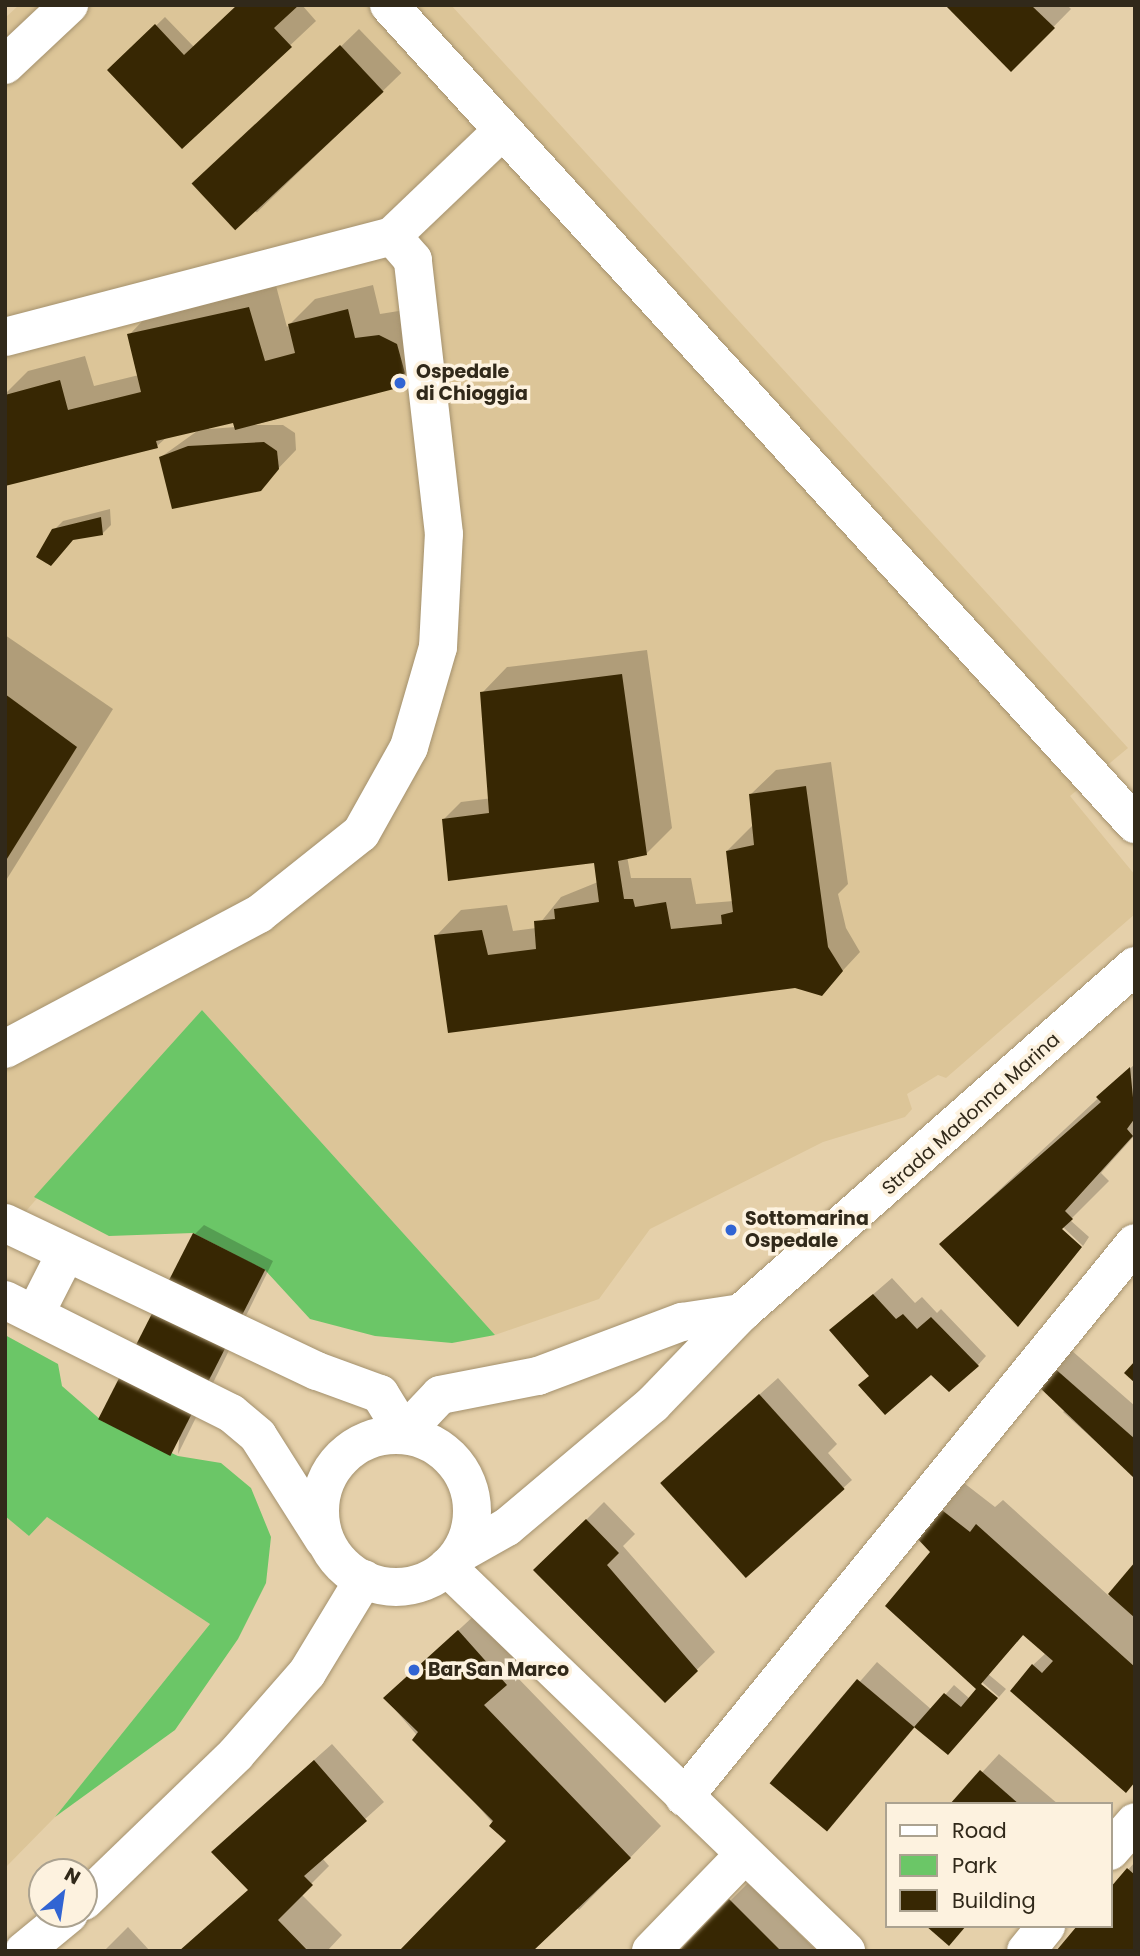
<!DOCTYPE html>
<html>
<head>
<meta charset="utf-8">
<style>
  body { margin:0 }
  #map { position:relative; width:1140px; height:1956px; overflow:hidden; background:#e5d0aa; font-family:Poppins,sans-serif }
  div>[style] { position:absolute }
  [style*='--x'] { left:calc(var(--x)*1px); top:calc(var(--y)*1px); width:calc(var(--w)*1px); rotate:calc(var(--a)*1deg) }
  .built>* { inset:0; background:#dcc598 }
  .green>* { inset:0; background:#6bc667 }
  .shadow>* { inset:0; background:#0003; transform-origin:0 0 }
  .building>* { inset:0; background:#372703; transform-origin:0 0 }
  .roads { filter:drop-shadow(0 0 2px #a4916d) drop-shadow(0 0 2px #a4916d) }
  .minor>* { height:38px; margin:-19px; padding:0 19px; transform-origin:19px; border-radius:19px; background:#fff }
  .minor>.ring { margin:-19px; padding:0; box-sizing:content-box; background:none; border:38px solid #fff; border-radius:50% }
  .dots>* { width:19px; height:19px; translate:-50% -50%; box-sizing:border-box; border:4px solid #fdf2df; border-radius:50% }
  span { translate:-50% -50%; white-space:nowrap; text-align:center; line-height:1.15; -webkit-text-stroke:7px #fdf2df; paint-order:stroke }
  .poi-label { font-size:19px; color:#31291a; font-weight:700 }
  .left { translate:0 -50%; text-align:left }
  .street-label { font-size:19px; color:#31291a }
  .frame { position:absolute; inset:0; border:7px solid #31291a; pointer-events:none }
  .legend { position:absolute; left:885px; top:1802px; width:228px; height:126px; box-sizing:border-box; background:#fdf2df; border:2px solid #aba290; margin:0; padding:9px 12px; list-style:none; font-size:21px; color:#31291a }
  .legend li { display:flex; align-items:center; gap:14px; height:35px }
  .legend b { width:35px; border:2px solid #aba290 }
  .north { position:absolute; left:28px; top:1858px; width:70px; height:70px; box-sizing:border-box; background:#fdf2df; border:2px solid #aba290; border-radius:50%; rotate:29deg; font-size:19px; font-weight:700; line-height:28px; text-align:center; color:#31291a }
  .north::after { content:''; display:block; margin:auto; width:24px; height:32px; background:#3164d3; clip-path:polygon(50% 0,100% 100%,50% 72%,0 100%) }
</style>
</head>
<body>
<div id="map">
  <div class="built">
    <i style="clip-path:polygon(19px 5px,451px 5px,1128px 748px,1070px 796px,1135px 875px,1135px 914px,946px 1078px,938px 1075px,907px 1094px,912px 1109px,905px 1117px,823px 1142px,650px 1229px,599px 1299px,495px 1335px,202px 1010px,5px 1235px,5px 18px)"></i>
    <i style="clip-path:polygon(5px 1516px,29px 1536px,47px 1517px,210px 1624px,55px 1817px,5px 1868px)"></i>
  </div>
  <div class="green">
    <i style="clip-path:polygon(202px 1010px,495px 1335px,452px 1343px,375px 1336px,310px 1319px,265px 1270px,193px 1233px,109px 1236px,34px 1197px)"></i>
    <i style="clip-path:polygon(5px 1335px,58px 1364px,62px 1386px,102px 1421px,178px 1456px,221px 1463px,251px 1488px,271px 1537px,266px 1583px,238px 1639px,175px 1730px,55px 1817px,210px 1624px,47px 1517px,29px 1536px,5px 1516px)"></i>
  </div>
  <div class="shadow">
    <i style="clip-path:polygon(238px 5px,302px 5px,316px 21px,182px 147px,110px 70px,165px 17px,194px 47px)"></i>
    <i style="clip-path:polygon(947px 5px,1067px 5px,1071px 9px,1011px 70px)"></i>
    <i style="left:359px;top:29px;width:61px;height:201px;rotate:46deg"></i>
    <i style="clip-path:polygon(evenodd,275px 282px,287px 327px,315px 299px,373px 285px,380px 314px,405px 310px,419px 362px,393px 387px,254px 425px,283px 425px,295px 433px,296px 450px,273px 474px,161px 457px,200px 429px,167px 437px,157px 446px,5px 406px,5px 394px,28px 371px,85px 356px,94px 386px,139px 375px,129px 335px,154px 309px,275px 282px,234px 421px,236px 427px,209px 429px,209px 427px,234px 421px)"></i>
    <i style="clip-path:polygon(110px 509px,111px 525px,102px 534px,54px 530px,63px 521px)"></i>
    <i style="clip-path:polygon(5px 635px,113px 709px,5px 882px)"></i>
    <i style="clip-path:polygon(647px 650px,672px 828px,647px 853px,627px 856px,631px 878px,691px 878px,696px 904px,734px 901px,727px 851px,753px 825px,750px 795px,776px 770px,831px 762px,848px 884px,838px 894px,846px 928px,860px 952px,821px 994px,795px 986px,450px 1031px,436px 936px,461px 910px,507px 905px,513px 931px,536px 928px,561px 897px,598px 882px,601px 859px,443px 820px,461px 802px,493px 798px,482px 693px,507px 667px)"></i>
    <i style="clip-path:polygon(1135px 1064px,1135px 1135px,1101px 1173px,1109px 1181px,1070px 1220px,1089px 1237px,1083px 1246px,1063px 1227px,941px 1244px)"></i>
    <i style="clip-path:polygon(204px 1225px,273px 1261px,178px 1454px,195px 1234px)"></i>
    <i style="clip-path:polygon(892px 1278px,915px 1303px,922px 1297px,937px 1313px,941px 1309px,986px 1356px,978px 1365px,947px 1362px,871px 1375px,832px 1330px)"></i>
    <i style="clip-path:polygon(1071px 1350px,1135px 1406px,1135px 1477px,1063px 1412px,1068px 1407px,1053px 1368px)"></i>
    <i style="clip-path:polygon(778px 1378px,837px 1444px,828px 1453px,852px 1480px,745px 1577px,680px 1466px)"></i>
    <i style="clip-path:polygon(964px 1483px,995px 1507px,1003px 1500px,1109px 1596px,1135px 1565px,1135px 1781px,1033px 1665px,1047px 1652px,1025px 1633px,988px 1674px,1006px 1689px,999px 1697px,983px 1683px,933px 1551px,917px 1535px)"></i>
    <i style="clip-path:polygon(604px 1502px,635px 1534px,623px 1546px,715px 1652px,665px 1701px,536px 1570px)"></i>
    <i style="clip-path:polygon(490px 1601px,536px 1653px,515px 1675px,661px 1826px,579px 1910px,508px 1841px,385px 1698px)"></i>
    <i style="clip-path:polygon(877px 1662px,932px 1710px,954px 1685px,970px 1699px,996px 1699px,915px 1726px,825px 1828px,772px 1782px)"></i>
    <i style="clip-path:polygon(332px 1744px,384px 1802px,322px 1858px,329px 1866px,301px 1894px,342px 1935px,327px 1951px,182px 1951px,250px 1889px,231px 1834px)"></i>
    <i style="clip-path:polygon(999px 1754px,1058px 1804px,953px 1804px)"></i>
    <i style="clip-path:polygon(1135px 1862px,1135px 1951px,1110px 1926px,1110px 1890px)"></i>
    <i style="clip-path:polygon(748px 1883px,815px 1949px,682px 1951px,730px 1901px)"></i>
    <i style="clip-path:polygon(128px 1927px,150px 1951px,104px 1951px)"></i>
  </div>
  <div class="building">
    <i style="clip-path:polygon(237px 5px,299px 5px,274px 28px,292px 47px,182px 149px,107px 70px,155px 24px,184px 55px)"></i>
    <i style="clip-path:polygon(945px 5px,1031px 5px,1055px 28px,1011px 72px)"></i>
    <i style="left:340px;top:45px;width:64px;height:203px;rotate:47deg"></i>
    <i style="clip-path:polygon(249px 307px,265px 361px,295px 353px,288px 324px,348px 309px,355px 338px,379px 335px,397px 344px,405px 373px,394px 389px,235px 430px,233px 423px,156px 441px,158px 448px,5px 486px,5px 395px,60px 380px,68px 410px,141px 392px,127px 334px)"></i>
    <i style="clip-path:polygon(264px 442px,277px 451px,279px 469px,261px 491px,172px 509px,159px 457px,188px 446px)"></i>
    <i style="clip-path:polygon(101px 517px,103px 535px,73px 540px,51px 566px,36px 557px,52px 529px)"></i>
    <i style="clip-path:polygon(622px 674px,647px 855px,618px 861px,624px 899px,633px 899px,635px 907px,666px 902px,671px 929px,722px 924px,721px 915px,733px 912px,726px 851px,754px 845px,749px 794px,806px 786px,828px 947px,843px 971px,822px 996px,795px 988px,448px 1033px,434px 935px,482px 930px,488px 955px,536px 949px,534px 921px,555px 919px,554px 909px,599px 902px,594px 863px,448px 881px,442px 819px,489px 813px,480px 692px)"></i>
    <i style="clip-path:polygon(5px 694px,77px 747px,5px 862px)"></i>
    <i style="clip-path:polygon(1130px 1067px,1135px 1118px,1127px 1129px,1133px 1136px,1065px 1211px,1073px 1219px,1062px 1229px,1082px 1247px,1018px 1327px,939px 1244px,1101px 1102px,1096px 1097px)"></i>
    <i style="left:193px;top:1233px;width:81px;height:209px;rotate:27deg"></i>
    <i style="clip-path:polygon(873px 1294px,896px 1319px,903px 1314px,917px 1329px,931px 1317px,979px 1366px,949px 1392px,931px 1375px,885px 1415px,858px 1385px,869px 1376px,829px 1330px)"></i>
    <i style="clip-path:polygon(1135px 1361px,1135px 1383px,1124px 1373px)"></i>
    <i style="clip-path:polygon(1052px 1366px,1135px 1439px,1135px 1479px,1037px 1385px)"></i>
    <i style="left:759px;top:1394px;width:128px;height:133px;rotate:48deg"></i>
    <i style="clip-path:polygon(938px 1507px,970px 1532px,976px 1524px,1135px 1667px,1135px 1782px,1126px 1793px,1010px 1691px,1032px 1664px,1042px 1673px,1053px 1661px,1023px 1635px,981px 1684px,998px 1698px,948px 1755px,914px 1727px,944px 1693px,961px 1707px,976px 1689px,885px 1606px,930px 1552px,914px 1535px)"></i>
    <i style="clip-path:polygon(586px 1519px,619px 1553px,607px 1565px,698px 1671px,665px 1703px,533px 1570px)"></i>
    <i style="clip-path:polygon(1135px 1562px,1135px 1618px,1108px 1594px)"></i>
    <i style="clip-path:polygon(458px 1630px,507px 1685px,484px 1705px,631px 1858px,533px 1951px,399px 1951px,506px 1841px,489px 1826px,493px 1821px,412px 1740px,418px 1732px,383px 1698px)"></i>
    <i style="left:857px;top:1679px;width:75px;height:136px;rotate:40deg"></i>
    <i style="clip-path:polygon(314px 1760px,367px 1821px,304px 1876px,313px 1885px,278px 1920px,308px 1951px,179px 1951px,248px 1890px,211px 1852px)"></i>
    <i style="clip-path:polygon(980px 1770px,1019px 1804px,950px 1804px)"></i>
    <i style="clip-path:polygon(1127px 1868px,1135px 1875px,1135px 1951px,1056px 1951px,1077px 1926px,1110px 1926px,1110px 1888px)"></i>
    <i style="clip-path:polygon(729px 1899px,781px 1951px,679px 1951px)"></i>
    <i style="clip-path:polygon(926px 1926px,966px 1926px,949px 1946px)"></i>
  </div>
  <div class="roads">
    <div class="minor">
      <i style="--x:389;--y:5;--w:1108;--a:47.67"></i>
      <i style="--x:5;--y:65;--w:88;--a:-43.2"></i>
      <i style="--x:5;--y:337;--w:400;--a:-14.6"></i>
      <i style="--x:392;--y:236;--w:153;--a:-43.7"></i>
      <i style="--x:5;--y:1049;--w:288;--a:-28"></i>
      <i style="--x:259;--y:914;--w:130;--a:-38.5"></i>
      <i style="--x:361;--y:833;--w:98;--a:-60.8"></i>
      <i style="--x:409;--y:747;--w:104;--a:-73.8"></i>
      <i style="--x:438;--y:647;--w:113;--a:-87"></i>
      <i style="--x:444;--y:534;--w:276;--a:-96.5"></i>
      <i style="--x:413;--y:260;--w:32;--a:-131"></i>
      <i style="--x:5;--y:1223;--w:345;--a:25.4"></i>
      <i style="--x:317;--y:1371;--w:67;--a:20.1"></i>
      <i style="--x:380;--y:1394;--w:46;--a:58.4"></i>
      <i style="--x:404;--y:1433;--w:52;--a:-46.5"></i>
      <i style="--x:440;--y:1395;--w:100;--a:-11"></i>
      <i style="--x:538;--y:1376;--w:154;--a:-20.6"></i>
      <i style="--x:682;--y:1322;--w:60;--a:-8.7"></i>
      <i style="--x:5;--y:1300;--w:253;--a:26.6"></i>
      <i style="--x:231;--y:1413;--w:35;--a:40"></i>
      <i style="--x:258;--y:1436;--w:123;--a:57.6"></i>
      <i style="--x:35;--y:1314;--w:68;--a:-63.1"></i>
      <i class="ring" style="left:320px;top:1435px;width:114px;height:114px"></i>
      <i style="--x:461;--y:1553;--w:53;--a:-29.5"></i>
      <i style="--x:507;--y:1527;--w:191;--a:-40.1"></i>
      <i style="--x:653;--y:1404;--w:127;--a:-46"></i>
      <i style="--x:741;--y:1313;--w:525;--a:-41.37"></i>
      <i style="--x:447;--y:1567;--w:554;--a:43.9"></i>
      <i style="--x:684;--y:1797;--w:714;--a:-50.85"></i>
      <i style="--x:1110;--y:1851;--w:38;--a:-49"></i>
      <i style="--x:84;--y:1901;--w:211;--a:-44"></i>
      <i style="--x:236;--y:1754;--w:108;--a:-48.8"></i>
      <i style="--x:307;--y:1673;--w:110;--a:-58.8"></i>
      <i style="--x:24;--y:1951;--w:58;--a:-39.4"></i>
      <i style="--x:651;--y:1951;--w:134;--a:-45.9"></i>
      <i style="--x:1026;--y:1951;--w:32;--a:-51"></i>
    </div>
  </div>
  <div class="dots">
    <i style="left:400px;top:383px;background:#3164d3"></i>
    <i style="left:731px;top:1230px;background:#3164d3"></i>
    <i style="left:414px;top:1670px;background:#3164d3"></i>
  </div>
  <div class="poi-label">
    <span class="left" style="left:416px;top:383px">Ospedale<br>di Chioggia</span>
    <span class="left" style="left:745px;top:1230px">Sottomarina<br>Ospedale</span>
    <span class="left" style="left:428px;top:1670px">Bar San Marco</span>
  </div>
  <div class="street-label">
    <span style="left:971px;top:1114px;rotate:-42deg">Strada Madonna Marina</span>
  </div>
  <div class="frame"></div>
  <ul class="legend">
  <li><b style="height:9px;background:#fff"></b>Road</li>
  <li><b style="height:19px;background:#6bc667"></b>Park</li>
  <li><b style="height:19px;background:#372703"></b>Building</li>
  </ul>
  <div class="north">N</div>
</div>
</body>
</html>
